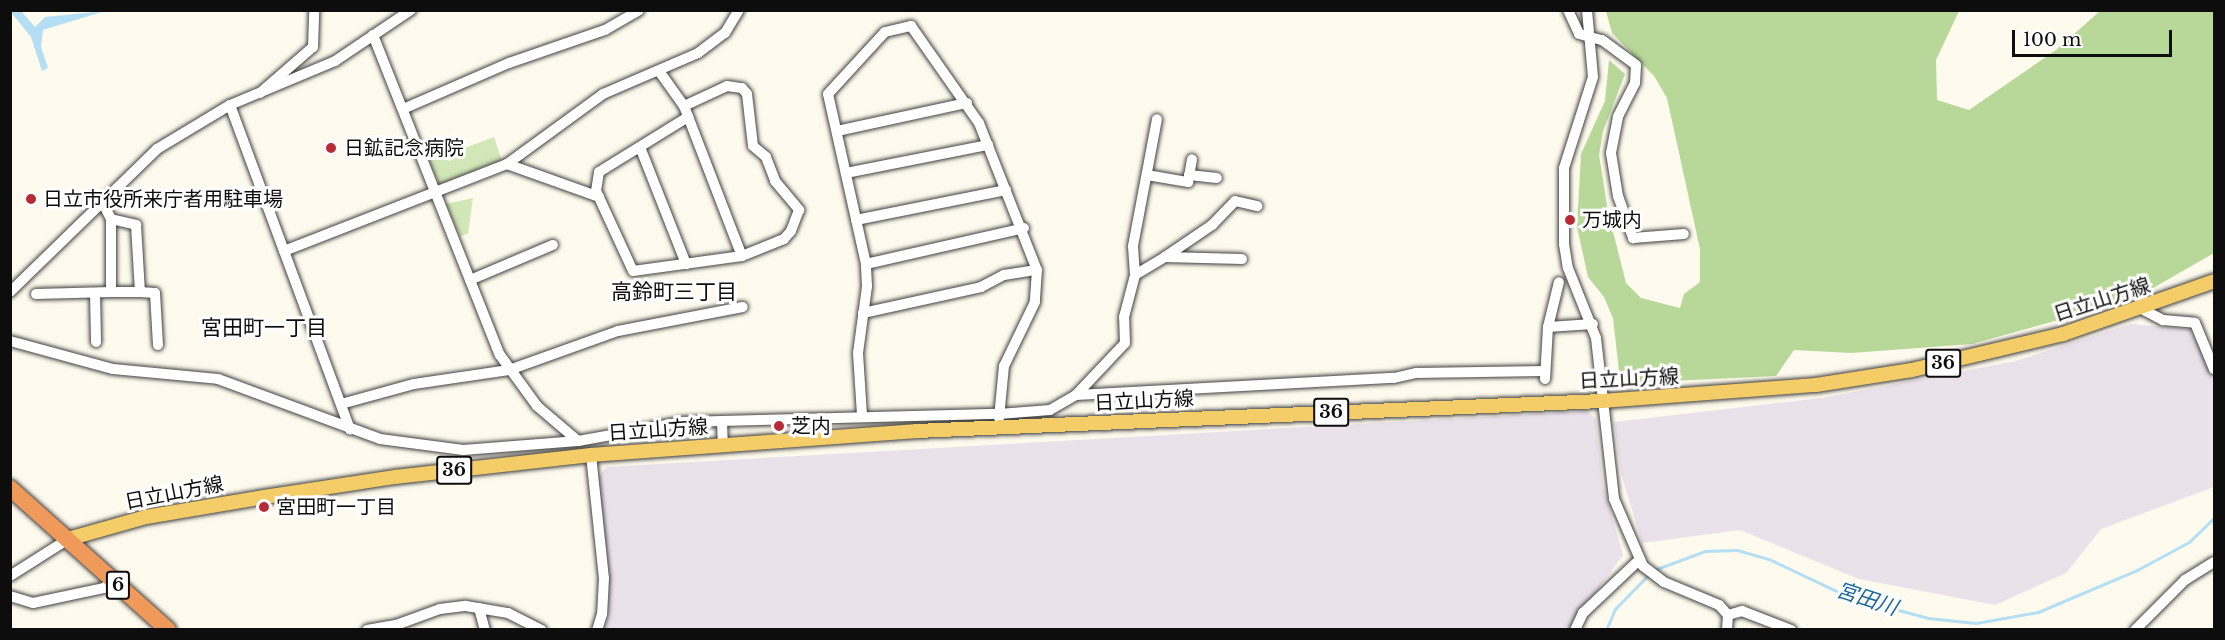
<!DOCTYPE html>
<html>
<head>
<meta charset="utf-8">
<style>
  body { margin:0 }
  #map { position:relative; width:2225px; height:640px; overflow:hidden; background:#fefaed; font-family:"Libre Baskerville","Noto Sans JP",serif }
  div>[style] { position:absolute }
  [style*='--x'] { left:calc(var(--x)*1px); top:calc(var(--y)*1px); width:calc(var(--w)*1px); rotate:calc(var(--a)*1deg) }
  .industrial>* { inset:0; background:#eae1eb }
  .green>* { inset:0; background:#d2e7b8 }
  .forest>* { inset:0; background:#b7d898 }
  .water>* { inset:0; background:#b4def4 }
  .stream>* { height:3px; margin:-1.5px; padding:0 1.5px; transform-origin:1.5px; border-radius:1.5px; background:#b4def4 }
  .roads { filter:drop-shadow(0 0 2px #404040) drop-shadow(0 0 2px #404040) }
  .minor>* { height:10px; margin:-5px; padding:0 5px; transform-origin:5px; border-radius:5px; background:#fff }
  .major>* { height:14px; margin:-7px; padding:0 7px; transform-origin:7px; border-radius:7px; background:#f4cd68 }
  .highway>* { height:16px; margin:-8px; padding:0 8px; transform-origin:8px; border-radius:8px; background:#ef995b }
  .dots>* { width:16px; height:16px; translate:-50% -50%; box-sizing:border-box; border:3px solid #fff; border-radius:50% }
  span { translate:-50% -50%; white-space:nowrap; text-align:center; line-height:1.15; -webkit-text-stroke:6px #fff; paint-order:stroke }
  .shield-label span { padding:2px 4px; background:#fff; border:2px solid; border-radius:4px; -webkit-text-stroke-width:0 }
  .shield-label { font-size:18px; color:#0d0d0d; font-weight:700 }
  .poi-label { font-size:20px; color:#0d0d0d }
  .left { translate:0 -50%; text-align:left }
  .street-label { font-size:20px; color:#0d0d0d }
  .neighbourhood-label { font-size:21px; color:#0d0d0d }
  .water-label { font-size:21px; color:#1b679a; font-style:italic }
  .frame { position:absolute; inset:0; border:12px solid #0d0d0d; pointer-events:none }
  .scale { position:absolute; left:2012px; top:30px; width:160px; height:27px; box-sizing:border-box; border:3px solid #0d0d0d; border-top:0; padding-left:8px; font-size:18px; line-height:21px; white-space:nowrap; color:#0d0d0d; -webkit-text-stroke:4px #fff; paint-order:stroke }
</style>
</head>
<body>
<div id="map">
  <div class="industrial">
    <i style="clip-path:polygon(2130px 324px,2189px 329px,2214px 375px,2214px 487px,2101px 529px,2066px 573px,1995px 605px,1859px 579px,1740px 530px,1642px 543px,1621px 473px,1614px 422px,1822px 398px,2016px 361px)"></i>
    <i style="clip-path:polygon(1587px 411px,1596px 419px,1603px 486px,1623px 555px,1569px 629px,604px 629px,609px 617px,609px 573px,598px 478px,606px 467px)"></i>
  </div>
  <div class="green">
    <i style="clip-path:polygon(449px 136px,454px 152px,494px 137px,502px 161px,440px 185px,422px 144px)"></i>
    <i style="clip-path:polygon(473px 198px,468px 234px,460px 236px,446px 204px)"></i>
  </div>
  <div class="forest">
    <i style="clip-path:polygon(1606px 11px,1959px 11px,1936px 60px,1937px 100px,1969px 110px,2056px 50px,2100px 11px,2214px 11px,2214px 253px,2134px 299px,1972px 344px,1851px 353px,1794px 350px,1776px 376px,1629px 383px,1619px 371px,1613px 318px,1604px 297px,1588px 277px,1577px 227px,1581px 154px,1605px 101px,1609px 60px,1625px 74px,1603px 131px,1599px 155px,1608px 212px,1626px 283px,1641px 298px,1680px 308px,1684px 294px,1700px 282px,1700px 249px,1667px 98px,1654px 76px,1612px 33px)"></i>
  </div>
  <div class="water">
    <i style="clip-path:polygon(10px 11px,21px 11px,35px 27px,45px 17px,105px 11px,43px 30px,41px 47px,48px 68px,42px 71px,31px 37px)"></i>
  </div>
  <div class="stream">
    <i style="--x:1654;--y:570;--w:54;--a:-20.4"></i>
    <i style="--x:1705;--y:551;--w:32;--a:-2"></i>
    <i style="--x:1737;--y:550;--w:33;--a:16"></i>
    <i style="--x:1769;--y:559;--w:86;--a:25.4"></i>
    <i style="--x:1847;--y:596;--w:84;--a:15.2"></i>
    <i style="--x:1928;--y:618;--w:48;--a:5.9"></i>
    <i style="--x:1976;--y:623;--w:63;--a:-10.1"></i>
    <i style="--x:2038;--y:612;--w:108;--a:-23"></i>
    <i style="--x:2137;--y:570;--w:59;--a:-28.3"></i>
    <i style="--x:2189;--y:542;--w:35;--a:-44"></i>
    <i style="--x:1606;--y:630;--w:23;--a:-67"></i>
    <i style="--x:1615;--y:609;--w:49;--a:-45.8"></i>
  </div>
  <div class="roads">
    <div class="minor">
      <i style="--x:1568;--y:10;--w:26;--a:65"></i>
      <i style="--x:1579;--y:34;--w:24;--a:15"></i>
      <i style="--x:1602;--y:40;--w:42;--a:36.3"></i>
      <i style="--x:1636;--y:65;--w:18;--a:93"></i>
      <i style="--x:1635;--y:83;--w:38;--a:117"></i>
      <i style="--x:1618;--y:117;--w:37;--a:101"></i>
      <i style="--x:1611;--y:153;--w:44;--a:80.8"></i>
      <i style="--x:1618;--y:196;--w:45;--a:70.3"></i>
      <i style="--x:1633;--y:238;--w:51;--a:-4.5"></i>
      <i style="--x:1587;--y:10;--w:67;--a:84.9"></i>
      <i style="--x:1593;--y:77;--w:96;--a:107.7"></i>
      <i style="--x:1564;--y:168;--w:76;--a:90"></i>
      <i style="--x:1564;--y:244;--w:24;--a:81"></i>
      <i style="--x:1568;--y:268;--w:75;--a:68.2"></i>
      <i style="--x:1596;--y:338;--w:162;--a:83.6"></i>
      <i style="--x:1614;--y:499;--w:73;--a:66.6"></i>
      <i style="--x:1643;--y:566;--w:26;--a:37"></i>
      <i style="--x:1664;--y:582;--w:60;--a:22.7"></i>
      <i style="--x:1719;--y:605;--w:13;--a:48"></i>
      <i style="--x:1728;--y:615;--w:15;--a:94"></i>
      <i style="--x:373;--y:35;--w:344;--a:68.4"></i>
      <i style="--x:500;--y:355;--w:63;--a:54"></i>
      <i style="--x:537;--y:406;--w:54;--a:40.5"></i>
      <i style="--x:659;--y:71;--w:43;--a:54.5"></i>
      <i style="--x:684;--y:106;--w:161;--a:68.9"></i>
      <i style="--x:260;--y:93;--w:70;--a:-41"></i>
      <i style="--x:313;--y:47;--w:37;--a:-88"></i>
      <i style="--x:230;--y:105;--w:346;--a:69.7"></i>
      <i style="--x:684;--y:106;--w:47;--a:-24.9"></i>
      <i style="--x:727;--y:86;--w:15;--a:8"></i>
      <i style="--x:742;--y:88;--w:8;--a:50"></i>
      <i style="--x:747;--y:94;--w:52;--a:83.4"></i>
      <i style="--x:753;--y:146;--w:17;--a:40"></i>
      <i style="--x:766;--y:157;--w:26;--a:69"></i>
      <i style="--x:775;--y:181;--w:38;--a:50"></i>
      <i style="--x:799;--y:210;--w:22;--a:111"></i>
      <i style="--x:791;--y:231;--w:11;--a:131"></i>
      <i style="--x:784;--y:239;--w:45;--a:158"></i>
      <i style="--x:742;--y:256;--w:110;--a:172.2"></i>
      <i style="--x:633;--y:271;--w:88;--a:-114.8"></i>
      <i style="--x:596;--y:191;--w:19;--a:-81"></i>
      <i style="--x:599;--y:172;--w:105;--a:-31.7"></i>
      <i style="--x:403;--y:109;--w:116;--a:-23.5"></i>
      <i style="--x:509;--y:63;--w:102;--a:-19"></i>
      <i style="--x:605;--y:30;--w:39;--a:-30"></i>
      <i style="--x:837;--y:131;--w:133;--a:-12.2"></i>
      <i style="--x:640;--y:147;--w:126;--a:68.5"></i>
      <i style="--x:507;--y:164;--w:98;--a:19.7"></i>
      <i style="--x:846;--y:173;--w:145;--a:-11.2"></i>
      <i style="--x:1147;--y:175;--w:42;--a:9.7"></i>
      <i style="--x:1188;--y:182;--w:23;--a:-80"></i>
      <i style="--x:1189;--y:175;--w:28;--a:6"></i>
      <i style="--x:111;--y:219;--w:26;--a:13"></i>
      <i style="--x:136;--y:225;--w:67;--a:86.6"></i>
      <i style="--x:140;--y:292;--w:29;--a:180"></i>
      <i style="--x:856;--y:220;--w:153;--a:-11.3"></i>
      <i style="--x:284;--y:251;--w:239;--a:-21.3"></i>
      <i style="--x:507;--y:164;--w:119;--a:-36.1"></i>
      <i style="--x:603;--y:94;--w:103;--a:-23.3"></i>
      <i style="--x:698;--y:53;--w:34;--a:-37"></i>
      <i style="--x:725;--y:33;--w:27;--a:-59"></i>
      <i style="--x:1165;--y:257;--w:57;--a:-34.2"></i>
      <i style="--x:1212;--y:225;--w:33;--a:-46"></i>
      <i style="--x:1235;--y:201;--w:23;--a:13"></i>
      <i style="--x:866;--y:264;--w:162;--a:-12.8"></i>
      <i style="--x:1135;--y:275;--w:35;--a:-31"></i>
      <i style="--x:1165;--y:257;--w:77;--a:1.5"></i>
      <i style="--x:470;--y:280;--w:90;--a:-22.9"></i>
      <i style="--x:10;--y:292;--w:205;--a:-44.2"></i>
      <i style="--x:157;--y:149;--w:85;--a:-31.1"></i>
      <i style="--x:230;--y:105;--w:114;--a:-22.7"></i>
      <i style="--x:335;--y:61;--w:92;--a:-33.9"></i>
      <i style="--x:140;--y:292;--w:15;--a:4"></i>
      <i style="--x:155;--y:293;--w:52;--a:86.7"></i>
      <i style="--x:95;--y:293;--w:49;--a:88.8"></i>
      <i style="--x:36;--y:294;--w:75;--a:-1.5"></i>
      <i style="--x:111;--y:292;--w:73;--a:-90"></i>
      <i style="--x:111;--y:219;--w:16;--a:-117"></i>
      <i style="--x:2142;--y:309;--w:24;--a:28"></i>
      <i style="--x:2163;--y:320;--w:32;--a:5"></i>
      <i style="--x:2195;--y:323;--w:50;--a:67.6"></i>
      <i style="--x:863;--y:313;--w:121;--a:-12.4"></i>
      <i style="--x:981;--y:287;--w:26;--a:-28"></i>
      <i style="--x:1004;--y:275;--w:33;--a:-9"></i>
      <i style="--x:1548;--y:327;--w:45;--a:-3.8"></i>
      <i style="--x:10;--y:341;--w:107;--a:15.2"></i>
      <i style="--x:113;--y:369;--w:105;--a:5.4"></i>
      <i style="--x:218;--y:379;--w:173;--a:20.3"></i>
      <i style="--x:380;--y:439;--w:84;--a:7.5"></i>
      <i style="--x:463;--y:450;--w:115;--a:-4.5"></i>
      <i style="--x:578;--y:441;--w:107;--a:-10.3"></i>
      <i style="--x:683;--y:422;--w:316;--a:-1.5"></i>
      <i style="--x:999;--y:414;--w:51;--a:-4.5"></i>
      <i style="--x:1050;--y:410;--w:30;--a:-30"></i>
      <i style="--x:1076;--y:395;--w:318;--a:-3.1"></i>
      <i style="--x:1394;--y:378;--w:23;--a:-13"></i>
      <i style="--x:1416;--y:373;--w:129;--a:-0.9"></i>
      <i style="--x:1545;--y:379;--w:52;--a:-86.7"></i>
      <i style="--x:1548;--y:327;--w:46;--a:-76.3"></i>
      <i style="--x:1076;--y:395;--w:71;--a:-46.7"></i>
      <i style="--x:1125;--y:343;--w:26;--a:-92"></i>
      <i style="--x:1124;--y:317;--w:43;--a:-75.3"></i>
      <i style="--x:1135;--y:275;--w:29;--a:-94"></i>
      <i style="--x:1133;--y:246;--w:129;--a:-79.3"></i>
      <i style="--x:341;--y:404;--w:76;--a:-15.3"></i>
      <i style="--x:414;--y:384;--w:96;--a:-8.4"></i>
      <i style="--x:509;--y:370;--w:116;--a:-19.7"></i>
      <i style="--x:618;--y:331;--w:127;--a:-10.9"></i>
      <i style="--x:862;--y:415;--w:62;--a:-93.7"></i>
      <i style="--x:858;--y:353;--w:68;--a:-82.3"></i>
      <i style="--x:867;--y:286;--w:22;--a:-93"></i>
      <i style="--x:866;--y:264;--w:174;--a:-102.6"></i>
      <i style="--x:828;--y:94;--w:84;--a:-47.4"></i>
      <i style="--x:885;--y:32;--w:27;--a:-13"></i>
      <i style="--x:911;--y:26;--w:118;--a:55"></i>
      <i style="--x:979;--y:123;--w:158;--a:68.5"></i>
      <i style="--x:1037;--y:270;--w:32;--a:94"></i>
      <i style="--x:1035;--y:302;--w:71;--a:115.8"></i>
      <i style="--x:1004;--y:366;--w:52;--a:95.5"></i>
      <i style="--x:722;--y:421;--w:23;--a:88"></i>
      <i style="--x:591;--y:455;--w:124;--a:84"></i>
      <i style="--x:604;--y:578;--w:36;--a:93"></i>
      <i style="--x:602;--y:614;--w:17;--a:107"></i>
      <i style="--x:10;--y:576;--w:69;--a:-32.5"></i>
      <i style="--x:10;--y:596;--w:24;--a:17"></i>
      <i style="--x:33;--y:603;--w:73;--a:-11.9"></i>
      <i style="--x:104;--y:588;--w:12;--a:-42"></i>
      <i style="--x:479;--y:608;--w:23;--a:75"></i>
      <i style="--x:1728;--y:615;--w:15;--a:-16"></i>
      <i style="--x:1742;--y:611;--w:53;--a:21.2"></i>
      <i style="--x:367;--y:630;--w:29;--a:-10"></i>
      <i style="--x:396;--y:625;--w:47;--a:-20"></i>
      <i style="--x:440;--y:609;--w:26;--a:-7"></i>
      <i style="--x:466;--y:606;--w:43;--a:9.5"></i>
      <i style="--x:508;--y:613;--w:38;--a:27"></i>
      <i style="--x:1575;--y:630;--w:19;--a:-65"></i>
      <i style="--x:1583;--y:613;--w:77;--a:-43.4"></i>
      <i style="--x:2135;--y:630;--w:71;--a:-45"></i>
      <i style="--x:2185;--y:580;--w:34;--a:-32"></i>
    </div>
    <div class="major">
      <i style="--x:68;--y:539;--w:81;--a:-15.8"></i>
      <i style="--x:146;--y:517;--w:120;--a:-9.6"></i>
      <i style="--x:264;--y:497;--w:133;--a:-8.7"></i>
      <i style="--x:395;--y:477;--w:197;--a:-6.4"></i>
      <i style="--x:591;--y:455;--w:327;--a:-4.2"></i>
      <i style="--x:917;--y:431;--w:686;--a:-2.51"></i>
      <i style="--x:1602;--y:401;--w:215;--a:-4.3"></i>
      <i style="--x:1816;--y:385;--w:97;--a:-8.9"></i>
      <i style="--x:1912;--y:370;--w:155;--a:-13.4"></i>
      <i style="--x:2063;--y:334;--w:160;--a:-19.3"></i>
    </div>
    <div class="highway">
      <i style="--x:10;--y:488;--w:212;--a:41.9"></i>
    </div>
  </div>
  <div class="dots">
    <i style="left:331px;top:148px;background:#b82a36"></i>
    <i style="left:31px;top:199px;background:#b82a36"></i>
    <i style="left:1570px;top:220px;background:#b82a36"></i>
    <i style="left:779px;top:426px;background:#b82a36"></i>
    <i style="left:264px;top:507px;background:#b82a36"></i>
  </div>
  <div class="shield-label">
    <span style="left:1943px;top:363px">36</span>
    <span style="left:1331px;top:412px">36</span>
    <span style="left:454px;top:470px">36</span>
    <span style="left:118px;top:585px">6</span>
  </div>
  <div class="poi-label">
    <span class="left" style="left:344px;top:148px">日鉱記念病院</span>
    <span class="left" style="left:43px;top:199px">日立市役所来庁者用駐車場</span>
    <span class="left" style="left:1582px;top:220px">万城内</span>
    <span class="left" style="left:791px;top:426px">芝内</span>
    <span class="left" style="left:276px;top:507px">宮田町一丁目</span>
  </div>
  <div class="street-label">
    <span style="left:2102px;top:300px;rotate:-18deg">日立山方線</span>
    <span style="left:1629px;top:379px;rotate:-3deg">日立山方線</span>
    <span style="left:1144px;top:401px;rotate:-3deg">日立山方線</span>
    <span style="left:658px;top:430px;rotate:-4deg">日立山方線</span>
    <span style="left:174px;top:493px;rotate:-11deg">日立山方線</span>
  </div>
  <div class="neighbourhood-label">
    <span style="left:674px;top:292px">高鈴町三丁目</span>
    <span style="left:264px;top:328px">宮田町一丁目</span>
  </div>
  <div class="water-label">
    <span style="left:1867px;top:599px;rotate:18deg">宮田川</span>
  </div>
  <div class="frame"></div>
  <div class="scale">100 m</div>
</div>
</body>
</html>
